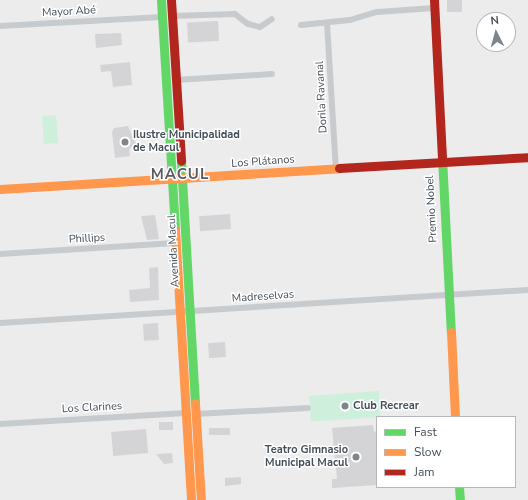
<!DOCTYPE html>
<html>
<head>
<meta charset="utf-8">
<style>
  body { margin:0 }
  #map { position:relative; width:528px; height:500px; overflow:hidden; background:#edecec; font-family:"Nunito Sans",sans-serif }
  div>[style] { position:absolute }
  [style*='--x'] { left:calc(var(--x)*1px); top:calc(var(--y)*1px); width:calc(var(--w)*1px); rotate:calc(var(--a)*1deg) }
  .green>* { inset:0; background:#ceefdc; transform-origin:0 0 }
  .building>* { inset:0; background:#d4d4d7; transform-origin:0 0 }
  .street>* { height:6px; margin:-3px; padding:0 3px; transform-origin:3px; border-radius:3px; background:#c8cbcd }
  .fast>* { height:9px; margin:-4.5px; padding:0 4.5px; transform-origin:4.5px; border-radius:4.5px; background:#63d668 }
  .slow>* { height:9px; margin:-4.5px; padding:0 4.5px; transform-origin:4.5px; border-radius:4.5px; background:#ff974d }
  .jam>* { height:9px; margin:-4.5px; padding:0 4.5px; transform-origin:4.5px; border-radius:4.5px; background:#b3261e }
  .dots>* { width:11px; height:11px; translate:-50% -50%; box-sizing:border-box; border:2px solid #fff; border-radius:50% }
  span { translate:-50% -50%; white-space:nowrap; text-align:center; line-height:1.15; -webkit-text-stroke:3px #fff; paint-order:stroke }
  .street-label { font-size:11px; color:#434e59 }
  .poi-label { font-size:11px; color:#434e59; font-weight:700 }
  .left { translate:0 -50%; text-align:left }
  .right { translate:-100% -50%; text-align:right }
  .district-label { font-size:15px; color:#585b61; font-weight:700; letter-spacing:1px }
  .legend { position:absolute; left:376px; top:416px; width:140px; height:72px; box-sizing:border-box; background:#fff; border:1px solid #b4b8bd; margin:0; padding:5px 7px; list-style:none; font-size:12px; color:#434e59 }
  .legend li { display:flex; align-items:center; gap:8px; height:20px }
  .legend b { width:20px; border:1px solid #b4b8bd }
  .north { position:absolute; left:476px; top:12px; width:40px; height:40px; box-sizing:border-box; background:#fff; border:1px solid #b4b8bd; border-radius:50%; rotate:354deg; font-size:11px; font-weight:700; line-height:16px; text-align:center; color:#434e59 }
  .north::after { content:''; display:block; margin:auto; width:14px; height:18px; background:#7e858c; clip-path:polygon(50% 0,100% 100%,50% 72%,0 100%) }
</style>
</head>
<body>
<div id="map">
  <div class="green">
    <i style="left:56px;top:115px;width:28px;height:14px;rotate:86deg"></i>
    <i style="left:379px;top:391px;width:26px;height:70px;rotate:86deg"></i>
  </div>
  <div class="building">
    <i style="left:447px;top:0;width:15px;height:12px"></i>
    <i style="left:218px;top:21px;width:20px;height:31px;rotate:87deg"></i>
    <i style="clip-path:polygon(121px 33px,122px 45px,96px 48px,95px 34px)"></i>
    <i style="clip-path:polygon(130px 62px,132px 85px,113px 87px,111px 71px,101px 72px,100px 65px)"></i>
    <i style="clip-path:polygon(128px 126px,136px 144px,129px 149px,130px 156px,115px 158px,112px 132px,114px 128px)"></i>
    <i style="left:230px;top:214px;width:15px;height:31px;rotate:86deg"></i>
    <i style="clip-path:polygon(155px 215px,159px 239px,147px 240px,141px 216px)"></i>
    <i style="clip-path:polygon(158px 267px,159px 300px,130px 302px,129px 290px,150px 288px,149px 268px)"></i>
    <i style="left:158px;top:323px;width:17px;height:15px;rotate:87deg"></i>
    <i style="left:225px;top:342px;width:15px;height:17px;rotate:86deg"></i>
    <i style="left:173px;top:422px;width:8px;height:14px;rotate:90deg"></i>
    <i style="clip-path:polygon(373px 425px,374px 432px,377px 431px,377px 485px,332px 488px,332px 479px,337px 479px,332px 428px)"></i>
    <i style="left:230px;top:428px;width:7px;height:21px;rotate:90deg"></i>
    <i style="left:146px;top:429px;width:24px;height:35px;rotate:85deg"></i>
    <i style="clip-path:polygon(172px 453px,173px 463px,164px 464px,156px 454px)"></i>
    <i style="clip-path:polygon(241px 477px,241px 484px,225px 486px,225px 478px)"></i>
  </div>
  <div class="street">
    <i style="--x:172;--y:16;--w:63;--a:-1.8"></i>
    <i style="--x:235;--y:14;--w:16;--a:38"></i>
    <i style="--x:248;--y:24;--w:12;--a:14"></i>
    <i style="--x:260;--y:27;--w:14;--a:-34"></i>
    <i style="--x:327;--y:23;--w:146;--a:86.5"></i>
    <i style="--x:301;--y:25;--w:49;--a:-5.8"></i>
    <i style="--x:350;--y:20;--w:28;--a:-17"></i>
    <i style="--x:377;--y:12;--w:57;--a:-4"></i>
    <i style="--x:0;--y:26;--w:162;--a:-3.2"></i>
    <i style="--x:175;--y:80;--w:97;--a:-3.5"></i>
    <i style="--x:0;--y:254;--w:175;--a:-3.6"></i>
    <i style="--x:0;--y:323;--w:529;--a:-3.58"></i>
    <i style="--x:195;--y:414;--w:113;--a:-3"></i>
    <i style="--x:0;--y:424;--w:186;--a:-3.4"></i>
  </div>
  <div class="fast">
    <i style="--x:161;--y:0;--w:230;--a:86.5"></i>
    <i style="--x:442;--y:157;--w:175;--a:87.1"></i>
    <i style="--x:181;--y:161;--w:242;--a:86.7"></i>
    <i style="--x:459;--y:487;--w:13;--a:86"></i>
  </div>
  <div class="slow">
    <i style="--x:0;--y:189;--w:340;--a:-3.5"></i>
    <i style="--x:175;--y:230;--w:270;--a:86.6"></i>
    <i style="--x:451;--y:332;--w:85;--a:87.3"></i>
    <i style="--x:195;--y:403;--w:97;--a:86.5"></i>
  </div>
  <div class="jam">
    <i style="--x:171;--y:0;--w:161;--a:86.4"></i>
    <i style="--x:434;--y:0;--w:157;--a:87.1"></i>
    <i style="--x:339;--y:168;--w:189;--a:-3.3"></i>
  </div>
  <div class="dots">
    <i style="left:125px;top:142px;background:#7e858c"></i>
    <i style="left:345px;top:406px;background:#7e858c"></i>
    <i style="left:356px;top:457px;background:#7e858c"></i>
  </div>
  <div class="street-label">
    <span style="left:69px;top:12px;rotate:-3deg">Mayor Abé</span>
    <span style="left:322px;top:97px;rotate:-93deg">Dorila Ravanal</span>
    <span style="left:263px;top:162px;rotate:-4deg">Los Plátanos</span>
    <span style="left:432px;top:209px;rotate:-93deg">Premio Nobel</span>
    <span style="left:87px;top:239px;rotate:-3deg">Phillips</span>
    <span style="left:174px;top:251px;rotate:-93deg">Avenida Macul</span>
    <span style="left:263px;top:297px;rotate:-4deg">Madreselvas</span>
    <span style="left:92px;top:408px;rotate:-3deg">Los Clarines</span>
  </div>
  <div class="poi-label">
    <span class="left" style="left:133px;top:142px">Ilustre Municipalidad<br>de Macul</span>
    <span class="left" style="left:353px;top:406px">Club Recrear</span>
    <span class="right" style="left:348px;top:457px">Teatro Gimnasio<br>Municipal Macul</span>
  </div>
  <div class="district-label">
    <span style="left:180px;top:175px">MACUL</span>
  </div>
  <ul class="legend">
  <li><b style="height:5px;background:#63d668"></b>Fast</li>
  <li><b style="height:5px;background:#ff974d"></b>Slow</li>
  <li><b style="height:5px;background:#b3261e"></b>Jam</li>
  </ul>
  <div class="north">N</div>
</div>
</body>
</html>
